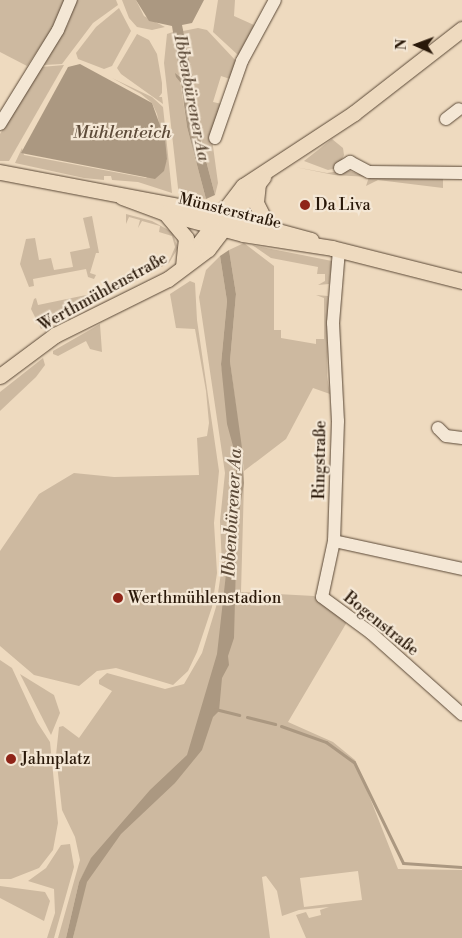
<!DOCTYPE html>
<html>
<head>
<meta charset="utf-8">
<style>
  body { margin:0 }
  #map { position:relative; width:462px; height:938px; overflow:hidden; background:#eedabf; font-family:"Libre Bodoni",serif }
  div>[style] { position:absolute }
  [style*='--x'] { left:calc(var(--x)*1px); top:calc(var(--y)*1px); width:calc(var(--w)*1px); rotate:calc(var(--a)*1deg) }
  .green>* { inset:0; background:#cdb9a0 }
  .water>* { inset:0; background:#ab9881 }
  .stream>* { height:3px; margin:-1.5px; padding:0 1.5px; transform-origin:1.5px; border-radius:1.5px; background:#ab9881 }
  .roads { filter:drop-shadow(0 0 1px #5a4836) drop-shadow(0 0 1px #5a4836) }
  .minor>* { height:12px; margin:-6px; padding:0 6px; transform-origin:6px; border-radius:6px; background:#f4e7d5 }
  .major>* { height:15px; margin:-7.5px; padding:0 7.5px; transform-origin:7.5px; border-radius:7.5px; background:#eedabf }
  .dots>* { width:14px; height:14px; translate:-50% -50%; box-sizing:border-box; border:2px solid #f4e7d5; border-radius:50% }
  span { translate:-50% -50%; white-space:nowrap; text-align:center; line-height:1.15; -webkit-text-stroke:4.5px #f4e7d5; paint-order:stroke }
  .poi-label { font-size:16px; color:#291809 }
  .left { translate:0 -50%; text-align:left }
  .street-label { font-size:16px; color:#291809 }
  .water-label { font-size:18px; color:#5d4b39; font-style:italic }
  .north { position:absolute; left:392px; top:20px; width:50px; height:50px; -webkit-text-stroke:4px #f4e7d5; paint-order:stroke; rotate:272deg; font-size:14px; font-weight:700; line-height:20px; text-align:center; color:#291809 }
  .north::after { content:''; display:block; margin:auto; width:18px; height:22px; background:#291809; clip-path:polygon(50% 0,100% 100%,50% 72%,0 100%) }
</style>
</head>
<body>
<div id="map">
  <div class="green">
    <div style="clip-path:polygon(0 0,65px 0,57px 22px,27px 66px,0 52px)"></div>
    <div style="clip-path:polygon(76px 0,116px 0,118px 5px,93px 23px,62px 64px,44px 65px,68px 24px)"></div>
    <div style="clip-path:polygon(122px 0,136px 0,144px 16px,165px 27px,152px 30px,137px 27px,129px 18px)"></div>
    <div style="clip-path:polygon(218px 0,235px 0,234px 16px,254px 25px,268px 0,238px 55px,213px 32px)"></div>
    <div style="clip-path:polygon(119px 8px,131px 31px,112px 66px,104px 69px,78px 59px,76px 53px,96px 27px)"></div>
    <div style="clip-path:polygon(198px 28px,207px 30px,237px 62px,230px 79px,221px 76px,213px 102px,222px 104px,212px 139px,218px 183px,215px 195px,198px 130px,183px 31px)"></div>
    <div style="clip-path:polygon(173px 32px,187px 127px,206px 199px,182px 195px,178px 188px,164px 63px,167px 34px)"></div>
    <div style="clip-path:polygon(137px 34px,149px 40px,157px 54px,162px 83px,162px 93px,159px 97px,162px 97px,163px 104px,121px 74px,117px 68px)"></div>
    <div style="clip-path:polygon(64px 65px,9px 161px,0 161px,0 134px,41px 67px)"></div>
    <div style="clip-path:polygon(112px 78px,152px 97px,163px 107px,172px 193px,138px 182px,112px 180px,111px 176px,104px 176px,104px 180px,84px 178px,15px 163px,22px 148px,24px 155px,146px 178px,167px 160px,157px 114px,152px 103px,141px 94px)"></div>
    <div style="clip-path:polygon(332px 139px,343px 148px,344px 155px,338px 168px,328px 170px,304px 161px)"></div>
    <div style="clip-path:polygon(295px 167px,327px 173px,347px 170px,358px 174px,443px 177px,443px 188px,378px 180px,366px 186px,369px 177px,334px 175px)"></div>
    <div style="clip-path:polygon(126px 214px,152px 221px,172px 232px,178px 248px,169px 263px,111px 293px,110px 286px,117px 288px,170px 259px,175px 247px,172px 236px,159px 232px,160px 226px,142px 221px,138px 228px,140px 220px,129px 217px,126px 224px)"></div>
    <div style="clip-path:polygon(92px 216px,99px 253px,96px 253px,90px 273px,96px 275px,94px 279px,88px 277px,86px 269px,33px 279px,34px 286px,29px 287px,20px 264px,26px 239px,35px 238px,39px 260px,51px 258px,54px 270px,73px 267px,70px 252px,90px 248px,83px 218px)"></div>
    <div style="clip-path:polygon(244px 243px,274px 266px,274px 330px,281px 330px,281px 338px,316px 344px,316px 339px,324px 339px,324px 298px,316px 295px,328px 296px,327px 376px,330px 394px,313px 388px,286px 439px,244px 471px,230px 361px,236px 294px,229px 250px)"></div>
    <div style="clip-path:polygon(252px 245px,332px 261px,329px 284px,318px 285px,325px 281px,325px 274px,317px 274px,318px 267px,271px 258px)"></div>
    <div style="clip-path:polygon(evenodd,220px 256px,227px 301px,221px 364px,236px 457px,236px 484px,244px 483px,241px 592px,314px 596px,347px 622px,288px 722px,333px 742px,355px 760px,398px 869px,462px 870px,462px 938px,306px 938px,296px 915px,306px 912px,309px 918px,321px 915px,320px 910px,329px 907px,299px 910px,282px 916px,277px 891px,266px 876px,262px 877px,270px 938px,73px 938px,91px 860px,79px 882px,66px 938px,58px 938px,80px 860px,75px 837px,62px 810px,56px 755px,59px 727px,63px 726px,79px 738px,112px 691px,99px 684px,99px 680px,107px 673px,165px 689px,184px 684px,202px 653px,216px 607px,222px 566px,220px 521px,225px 473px,199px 297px,206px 270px,220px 256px,358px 871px,362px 900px,304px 907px,300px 878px,358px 871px)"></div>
    <div style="clip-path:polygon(190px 281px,195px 283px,197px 320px,219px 471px,214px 523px,217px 573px,212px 607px,197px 652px,188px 671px,173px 685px,116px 668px,97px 671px,79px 686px,34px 675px,0 646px,0 551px,39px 494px,74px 473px,114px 477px,199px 475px,197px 438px,207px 436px,209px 423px,206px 391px,195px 329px,176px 328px,170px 294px)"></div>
    <div style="clip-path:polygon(91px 290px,98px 297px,41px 329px,31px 309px,34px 299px,36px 298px,38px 305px,91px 294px)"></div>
    <div style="clip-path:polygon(100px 324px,102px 352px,90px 349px,86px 341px,58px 356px,53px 354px,53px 351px)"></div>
    <div style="clip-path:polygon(43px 358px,45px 365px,36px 377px,0 411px,0 392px)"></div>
    <div style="clip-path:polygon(0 660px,12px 668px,37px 722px,50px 742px,58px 823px,53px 850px,39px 868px,11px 879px,0 879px)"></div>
    <div style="clip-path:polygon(20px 674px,54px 695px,60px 713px,51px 735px)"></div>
    <div style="clip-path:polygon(70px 844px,74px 867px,54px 938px,47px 938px,55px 913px,54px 889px,28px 881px,46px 868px,61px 845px)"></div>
    <div style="clip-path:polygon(0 886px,45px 892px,50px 901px,44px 921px,0 898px)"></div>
  </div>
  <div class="water">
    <div style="clip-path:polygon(136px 0,204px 0,192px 23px,182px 25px,192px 74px,198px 130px,215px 195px,206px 199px,187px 127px,181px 83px,176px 77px,175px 73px,180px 77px,172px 26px,149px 21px)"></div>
    <div style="clip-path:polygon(80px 64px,152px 103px,165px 139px,167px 159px,164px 171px,155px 179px,21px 153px,68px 67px)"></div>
    <div style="clip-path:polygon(229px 250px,236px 294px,230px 361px,242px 448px,244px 483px,237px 525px,234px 638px,228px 656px,229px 665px,222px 678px,219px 711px,213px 717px,202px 750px,175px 783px,121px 834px,87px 882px,73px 938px,66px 938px,79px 882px,91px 858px,150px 790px,187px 755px,217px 654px,236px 485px,236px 457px,227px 424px,221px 364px,227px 301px,220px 256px)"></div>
  </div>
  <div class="stream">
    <div style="--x:215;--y:709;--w:25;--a:14"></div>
    <div style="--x:247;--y:717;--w:29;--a:14"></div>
    <div style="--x:281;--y:726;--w:48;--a:19.6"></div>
    <div style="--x:326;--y:742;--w:34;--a:36"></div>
    <div style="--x:354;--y:762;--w:112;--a:64.1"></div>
    <div style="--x:403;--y:863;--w:59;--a:3.9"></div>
  </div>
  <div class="roads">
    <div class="minor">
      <div style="--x:446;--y:119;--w:16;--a:-38"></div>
      <div style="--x:0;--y:124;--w:110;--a:-58.3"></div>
      <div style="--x:58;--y:30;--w:33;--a:-67"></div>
      <div style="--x:215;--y:138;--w:82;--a:-70.7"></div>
      <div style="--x:242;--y:61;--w:69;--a:-61.6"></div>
      <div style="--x:340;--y:168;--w:12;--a:-31"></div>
      <div style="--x:350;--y:162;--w:21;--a:28"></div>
      <div style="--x:369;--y:172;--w:93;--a:0.6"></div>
      <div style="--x:339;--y:250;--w:73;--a:94.7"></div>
      <div style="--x:333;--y:323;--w:98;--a:87.1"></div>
      <div style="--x:338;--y:421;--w:120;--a:91.9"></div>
      <div style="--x:334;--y:541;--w:57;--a:102.1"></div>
      <div style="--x:322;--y:597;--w:61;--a:36.3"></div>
      <div style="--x:371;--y:633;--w:122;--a:41.7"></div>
      <div style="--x:438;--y:428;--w:11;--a:45"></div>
      <div style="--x:446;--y:436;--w:16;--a:7"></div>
      <div style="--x:334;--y:541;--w:131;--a:12.3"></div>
    </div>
    <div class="major">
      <div style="--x:0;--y:172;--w:204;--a:10.8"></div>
      <div style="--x:200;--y:210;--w:115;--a:15.1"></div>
      <div style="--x:258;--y:183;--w:20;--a:96"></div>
      <div style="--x:256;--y:203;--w:27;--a:63"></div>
      <div style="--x:122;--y:197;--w:46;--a:20.4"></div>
      <div style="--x:165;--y:213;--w:81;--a:15.1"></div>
      <div style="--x:243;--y:234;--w:90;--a:8.9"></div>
      <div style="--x:332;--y:248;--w:134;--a:14.2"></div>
      <div style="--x:166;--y:214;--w:31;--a:50"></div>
      <div style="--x:186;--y:238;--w:29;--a:96"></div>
      <div style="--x:197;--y:254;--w:12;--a:-76"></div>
      <div style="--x:200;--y:242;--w:71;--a:-52.5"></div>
      <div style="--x:243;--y:186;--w:133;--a:-33.3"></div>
      <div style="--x:354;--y:113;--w:137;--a:-37.9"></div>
      <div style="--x:0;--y:376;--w:69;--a:-36.7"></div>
      <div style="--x:55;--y:335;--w:126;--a:-26.4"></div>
      <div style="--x:168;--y:279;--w:50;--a:-36.9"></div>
      <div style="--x:208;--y:249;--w:91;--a:-52.6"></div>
    </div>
  </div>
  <div class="dots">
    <div style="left:305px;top:205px;background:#8f2418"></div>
    <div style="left:118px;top:598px;background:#8f2418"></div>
    <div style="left:11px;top:759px;background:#8f2418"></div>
  </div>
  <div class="poi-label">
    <span class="left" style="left:315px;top:205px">Da Liva</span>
    <span class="left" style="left:128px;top:598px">Werthmühlenstadion</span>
    <span class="left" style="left:21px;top:759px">Jahnplatz</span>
  </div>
  <div class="street-label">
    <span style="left:230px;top:211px;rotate:14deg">Münsterstraße</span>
    <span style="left:103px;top:292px;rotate:-29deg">Werthmühlenstraße</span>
    <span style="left:320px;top:460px;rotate:-89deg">Ringstraße</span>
    <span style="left:381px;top:624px;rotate:39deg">Bogenstraße</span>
  </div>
  <div class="water-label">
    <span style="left:191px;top:98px;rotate:79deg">Ibbenbürener Aa</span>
    <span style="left:122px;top:133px">Mühlenteich</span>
    <span style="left:233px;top:513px;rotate:-87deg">Ibbenbürener Aa</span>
  </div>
  <div class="north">N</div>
</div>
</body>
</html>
